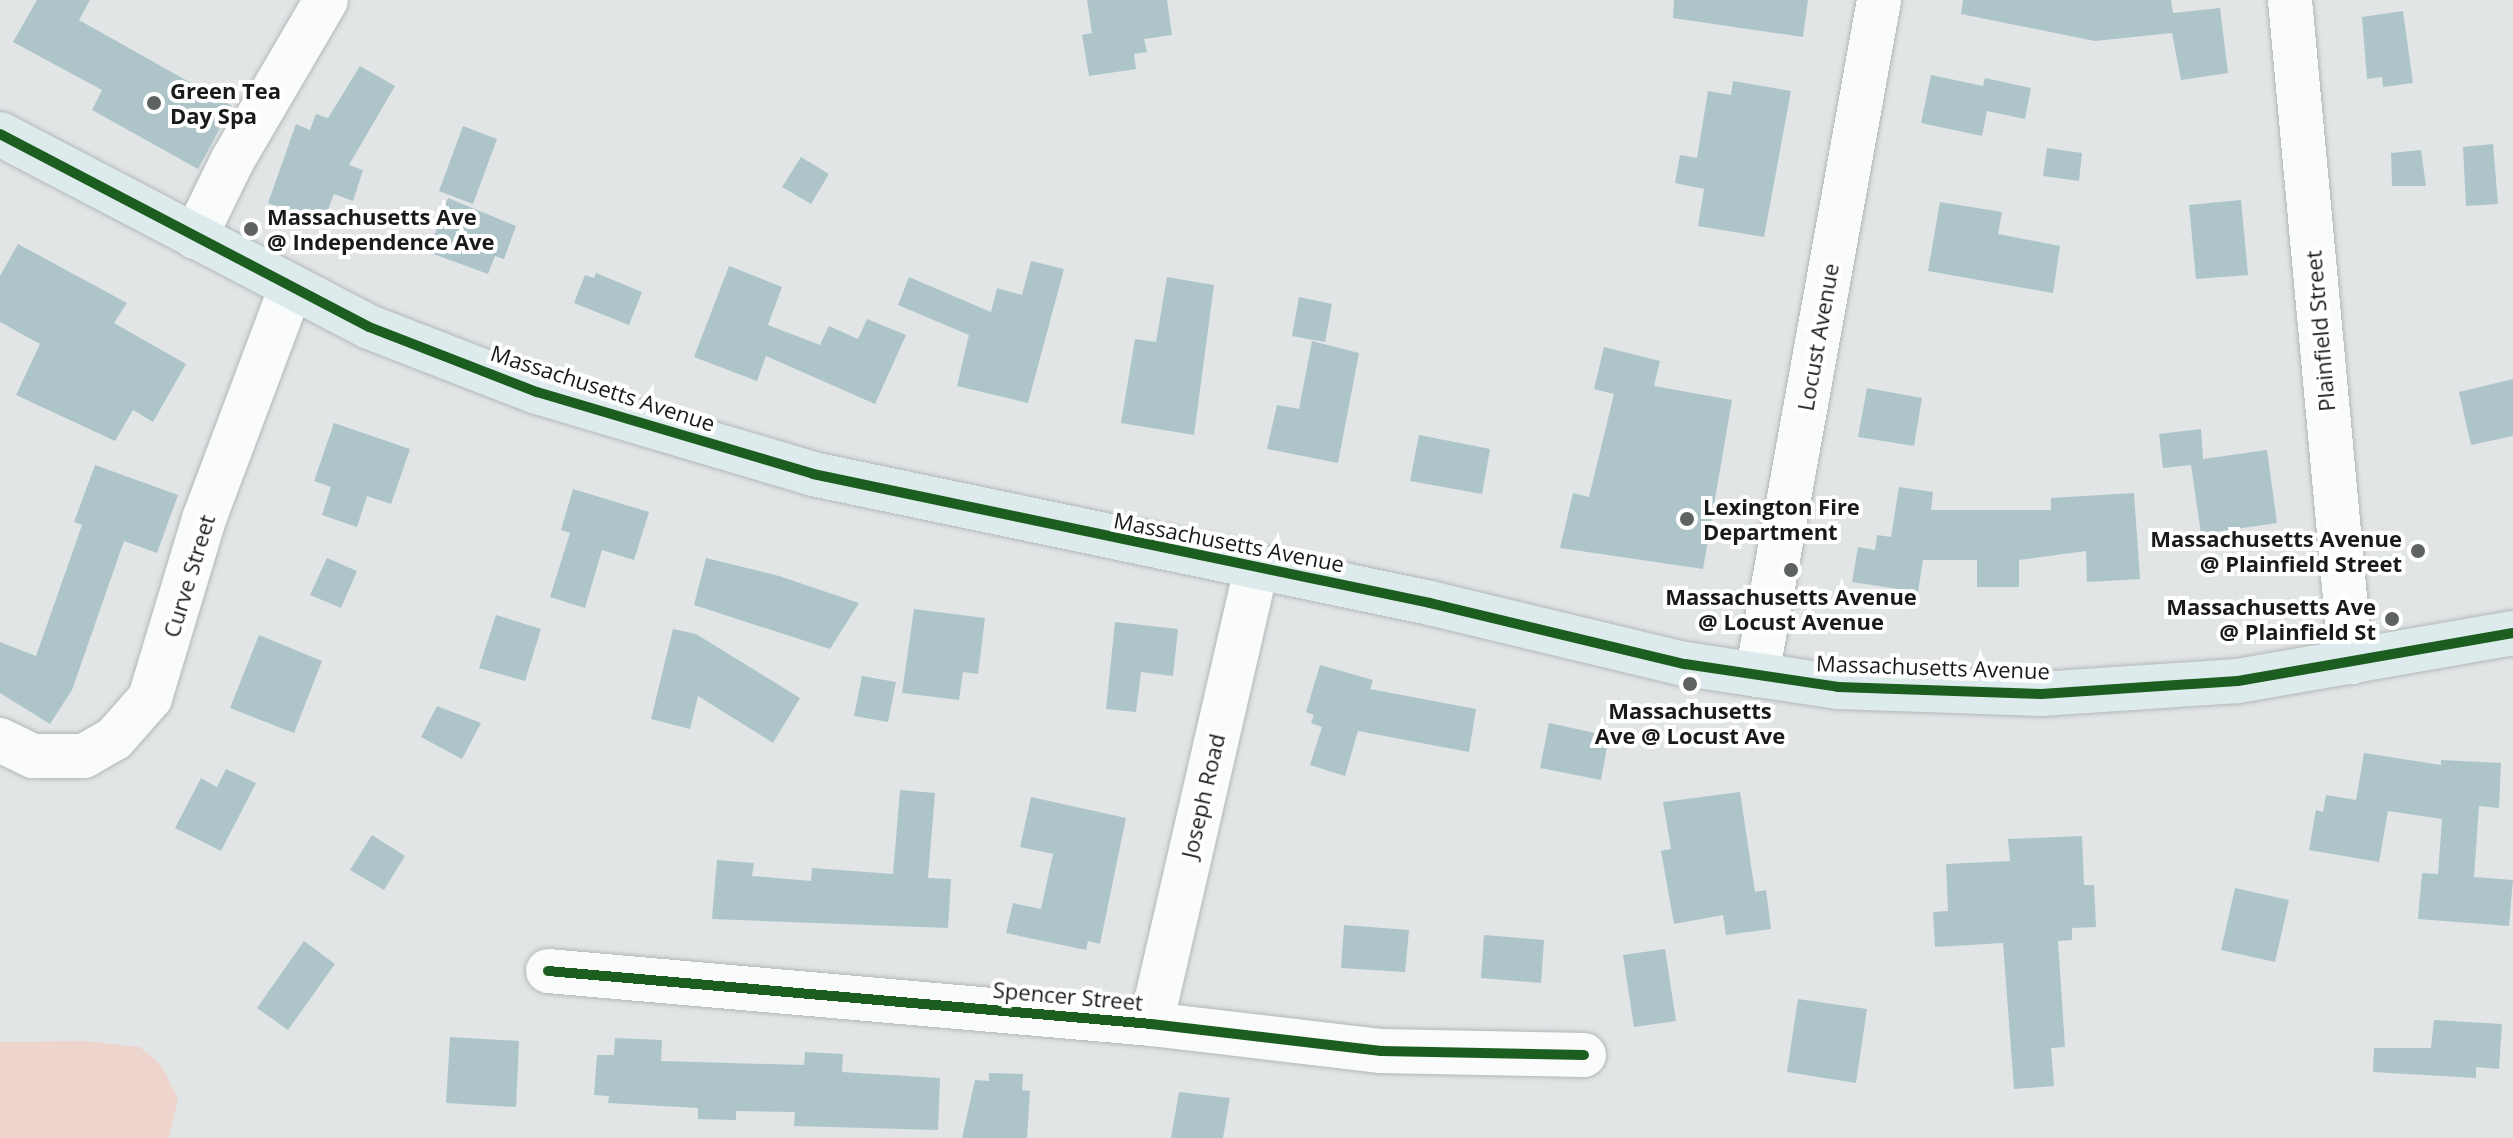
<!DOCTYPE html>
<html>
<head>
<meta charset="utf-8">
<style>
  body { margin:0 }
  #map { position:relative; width:2513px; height:1138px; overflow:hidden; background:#e1e5e6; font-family:"Open Sans",sans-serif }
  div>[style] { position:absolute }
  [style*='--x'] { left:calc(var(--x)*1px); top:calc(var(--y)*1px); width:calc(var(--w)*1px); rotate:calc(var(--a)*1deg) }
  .green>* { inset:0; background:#edd4cc }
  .building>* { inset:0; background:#adc5c9 }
  .roads { filter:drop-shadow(0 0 2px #b4b7b8) drop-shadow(0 0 2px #b4b7b8) }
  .minor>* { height:44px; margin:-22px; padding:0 22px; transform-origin:22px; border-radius:22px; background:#fafbfb }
  .major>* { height:44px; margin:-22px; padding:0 22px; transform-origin:22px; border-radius:22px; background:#deebed }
  .cycleway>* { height:10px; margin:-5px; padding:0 5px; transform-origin:5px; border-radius:5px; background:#1b5e20 }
  .dots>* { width:22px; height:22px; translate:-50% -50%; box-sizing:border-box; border:4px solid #fff; border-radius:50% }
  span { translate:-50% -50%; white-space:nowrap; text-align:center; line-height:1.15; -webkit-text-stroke:8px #fff; paint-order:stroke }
  .poi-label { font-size:22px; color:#191b1b; font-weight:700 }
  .left { translate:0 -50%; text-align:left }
  .right { translate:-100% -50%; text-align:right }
  .street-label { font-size:22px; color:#191b1b }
</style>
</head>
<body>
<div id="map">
  <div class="green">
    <div style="clip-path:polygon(85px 1041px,140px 1047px,162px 1066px,178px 1099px,169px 1138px,0 1138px,0 1042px)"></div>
  </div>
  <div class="building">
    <div style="clip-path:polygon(37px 0,90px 0,79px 20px,232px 106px,198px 169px,92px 110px,102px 90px,13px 42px)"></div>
    <div style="clip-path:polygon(1087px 0,1167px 0,1172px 35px,1144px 39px,1147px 52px,1134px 54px,1136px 69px,1089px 76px,1082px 35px,1092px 33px)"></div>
    <div style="clip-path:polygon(1674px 0,1808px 0,1803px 37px,1673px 18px)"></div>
    <div style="clip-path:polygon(1963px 0,2171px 0,2173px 13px,2220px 8px,2228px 73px,2181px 80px,2172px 33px,2095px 41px,1961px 14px)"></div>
    <div style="clip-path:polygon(2403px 11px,2413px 83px,2383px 87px,2382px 77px,2367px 79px,2362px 17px)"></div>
    <div style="clip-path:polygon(360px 66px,395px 86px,349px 165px,363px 170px,353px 201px,334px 194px,323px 223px,268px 203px,296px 124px,310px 130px,316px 114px,328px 118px)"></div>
    <div style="clip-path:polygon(1931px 75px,1983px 86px,1985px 78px,2031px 88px,2025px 119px,1987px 111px,1982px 136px,1921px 123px)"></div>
    <div style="clip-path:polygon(1733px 81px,1791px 91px,1764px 237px,1698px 226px,1704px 189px,1675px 183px,1680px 155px,1697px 158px,1708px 91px,1731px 95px)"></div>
    <div style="clip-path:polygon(463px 126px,497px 139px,473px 204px,439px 191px)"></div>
    <div style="clip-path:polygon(2493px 144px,2498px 204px,2466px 206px,2463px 147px)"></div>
    <div style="clip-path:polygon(2047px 148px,2082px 153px,2079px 181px,2043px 176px)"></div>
    <div style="clip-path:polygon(2421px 150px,2426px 186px,2392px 186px,2391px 153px)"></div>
    <div style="clip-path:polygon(801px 157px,829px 174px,811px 204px,782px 187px)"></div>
    <div style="clip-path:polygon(448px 198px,516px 226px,504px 259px,495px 256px,488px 274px,428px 252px)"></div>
    <div style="clip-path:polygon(2241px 200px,2248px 275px,2196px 279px,2189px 205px)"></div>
    <div style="clip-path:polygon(1940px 202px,2002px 212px,1998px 234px,2060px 246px,2053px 293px,1928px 271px)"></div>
    <div style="clip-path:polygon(18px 244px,127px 303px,114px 323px,186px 364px,153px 422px,133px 410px,115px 441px,16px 395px,40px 344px,0 322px,0 276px)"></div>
    <div style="clip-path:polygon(1031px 261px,1064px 269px,1028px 403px,957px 386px,969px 335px,898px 305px,909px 277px,991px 312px,997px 288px,1022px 295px)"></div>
    <div style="clip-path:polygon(729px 266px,782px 287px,768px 325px,820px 345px,829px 326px,858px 339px,867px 319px,906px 335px,875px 404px,766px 356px,757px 381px,694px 357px)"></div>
    <div style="clip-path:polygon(596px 273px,642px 292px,629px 325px,574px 303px,585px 275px,594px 278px)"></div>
    <div style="clip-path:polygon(1167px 277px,1214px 285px,1194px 435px,1121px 423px,1135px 339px,1156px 342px)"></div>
    <div style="clip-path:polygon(1299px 297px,1332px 304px,1325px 342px,1292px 336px)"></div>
    <div style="clip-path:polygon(1312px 341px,1359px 353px,1338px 463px,1267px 449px,1277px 405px,1299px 409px)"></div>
    <div style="clip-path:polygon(1604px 347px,1660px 361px,1654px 386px,1732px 400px,1703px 569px,1560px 548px,1573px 493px,1589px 497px,1614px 394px,1594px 389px)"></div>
    <div style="clip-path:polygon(2513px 379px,2513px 436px,2471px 445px,2459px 392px)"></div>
    <div style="clip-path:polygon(1867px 388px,1922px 398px,1914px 446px,1858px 437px)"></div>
    <div style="clip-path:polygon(334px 423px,410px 449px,391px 504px,367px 496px,357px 527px,322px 515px,331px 487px,314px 481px)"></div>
    <div style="clip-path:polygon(2201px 429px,2203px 459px,2267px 450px,2277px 523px,2201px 534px,2191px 465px,2163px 468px,2159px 434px)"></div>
    <div style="clip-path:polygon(1419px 435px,1490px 449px,1482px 494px,1410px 481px)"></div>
    <div style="clip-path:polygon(95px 465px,178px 495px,157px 553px,124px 541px,72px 690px,50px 724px,0 693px,0 642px,36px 656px,82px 525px,74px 522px)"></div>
    <div style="clip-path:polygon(1899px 487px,1933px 492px,1931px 510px,2051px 510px,2051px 498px,2134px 493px,2140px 579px,2087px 582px,2086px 551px,2019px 560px,2019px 587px,1977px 587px,1977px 560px,1923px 560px,1918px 592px,1852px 582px,1858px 547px,1875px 550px,1877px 535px,1891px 537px)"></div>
    <div style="clip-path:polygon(573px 489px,649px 512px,634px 560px,602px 550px,585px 608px,550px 597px,570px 533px,561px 530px)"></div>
    <div style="clip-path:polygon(327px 558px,357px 571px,341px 608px,310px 595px)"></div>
    <div style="clip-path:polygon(706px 558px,779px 576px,859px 603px,830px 649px,694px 605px)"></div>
    <div style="clip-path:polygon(914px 609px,985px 618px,978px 674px,963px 672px,959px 700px,902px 693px)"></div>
    <div style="clip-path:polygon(496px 615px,541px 629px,525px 681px,479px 668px)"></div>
    <div style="clip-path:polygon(1115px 622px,1178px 629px,1173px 676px,1141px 672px,1136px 712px,1106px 709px)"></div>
    <div style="clip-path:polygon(673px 629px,696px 634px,800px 698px,773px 743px,698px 696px,690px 729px,651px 719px)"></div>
    <div style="clip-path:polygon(259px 635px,322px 661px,294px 733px,230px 708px)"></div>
    <div style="clip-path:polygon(1320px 665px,1373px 680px,1370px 689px,1476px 709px,1469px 752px,1358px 731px,1345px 776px,1310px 765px,1322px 727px,1311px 723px,1314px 715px,1306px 712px)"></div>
    <div style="clip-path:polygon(862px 676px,896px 682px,888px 722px,854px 716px)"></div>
    <div style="clip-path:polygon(437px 706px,481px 723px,462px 759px,421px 737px)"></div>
    <div style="clip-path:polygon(1549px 723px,1609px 736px,1601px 780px,1540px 768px)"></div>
    <div style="clip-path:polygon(2364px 753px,2441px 765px,2441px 760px,2501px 763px,2499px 808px,2479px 806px,2474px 877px,2513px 880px,2509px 926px,2418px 919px,2422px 873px,2438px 874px,2442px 819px,2388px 811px,2379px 862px,2309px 850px,2316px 810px,2323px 812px,2326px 795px,2356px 800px)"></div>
    <div style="clip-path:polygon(226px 769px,256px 783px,221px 851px,175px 828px,201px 778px,217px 787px)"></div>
    <div style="clip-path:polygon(900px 790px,935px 793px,928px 878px,951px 879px,948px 928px,712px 919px,717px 860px,754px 863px,752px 876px,811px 881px,812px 868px,893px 874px)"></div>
    <div style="clip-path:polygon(1740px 792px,1755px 892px,1766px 890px,1771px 929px,1726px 935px,1723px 915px,1674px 924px,1661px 851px,1671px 849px,1663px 802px)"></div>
    <div style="clip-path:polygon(1031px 797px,1126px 818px,1100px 944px,1088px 941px,1086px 950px,1006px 933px,1013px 903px,1041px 909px,1053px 854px,1020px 847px)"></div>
    <div style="clip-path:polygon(372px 835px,405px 856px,384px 890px,350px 870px)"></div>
    <div style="clip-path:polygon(2082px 836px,2084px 885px,2094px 885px,2096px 927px,2072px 928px,2072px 940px,2058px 941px,2065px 1047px,2051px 1048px,2054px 1086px,2014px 1089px,2003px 943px,1935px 947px,1933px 912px,1948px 911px,1946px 864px,2010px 861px,2008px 839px)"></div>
    <div style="clip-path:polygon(2235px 888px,2289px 900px,2275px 962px,2221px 950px)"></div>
    <div style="clip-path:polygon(1344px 925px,1409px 930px,1405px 972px,1341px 968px)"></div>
    <div style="clip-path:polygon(1484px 935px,1544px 940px,1541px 983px,1481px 978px)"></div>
    <div style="clip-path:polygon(304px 941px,335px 964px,288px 1030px,257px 1008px)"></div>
    <div style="clip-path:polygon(1665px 949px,1676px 1021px,1634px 1027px,1623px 955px)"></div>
    <div style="clip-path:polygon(1798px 999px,1867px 1009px,1856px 1083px,1787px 1072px)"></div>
    <div style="clip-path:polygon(2434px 1020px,2502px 1024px,2499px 1069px,2476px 1067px,2476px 1078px,2373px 1072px,2374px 1048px,2431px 1048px)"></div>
    <div style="clip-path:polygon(450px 1037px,519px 1041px,516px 1107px,446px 1103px)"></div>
    <div style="clip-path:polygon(615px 1038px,662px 1040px,661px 1061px,804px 1065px,805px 1052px,843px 1054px,842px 1072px,940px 1078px,938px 1130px,794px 1126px,795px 1112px,736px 1111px,736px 1120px,698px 1119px,698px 1108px,608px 1103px,609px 1096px,594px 1095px,597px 1055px,614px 1055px)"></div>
    <div style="clip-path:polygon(989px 1073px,1023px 1074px,1022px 1090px,1030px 1091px,1027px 1138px,962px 1138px,975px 1080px,989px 1081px)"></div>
    <div style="clip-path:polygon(1179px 1092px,1230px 1098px,1223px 1138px,1171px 1138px)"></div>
  </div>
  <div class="roads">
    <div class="minor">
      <div style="--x:2290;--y:0;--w:665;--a:84.74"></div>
      <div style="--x:195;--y:237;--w:85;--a:-64"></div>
      <div style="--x:232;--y:161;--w:186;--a:-59.7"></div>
      <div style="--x:1757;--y:675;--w:686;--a:-79.75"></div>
      <div style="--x:0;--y:740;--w:37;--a:26"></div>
      <div style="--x:33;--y:756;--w:51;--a:0"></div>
      <div style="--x:84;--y:756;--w:34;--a:-30"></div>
      <div style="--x:114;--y:739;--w:55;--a:-48.7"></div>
      <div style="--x:150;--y:698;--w:187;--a:-73.2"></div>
      <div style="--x:204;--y:519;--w:247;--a:-69.4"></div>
      <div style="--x:548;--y:971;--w:605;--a:5.02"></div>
      <div style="--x:1151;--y:1024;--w:232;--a:6.7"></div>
      <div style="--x:1381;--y:1051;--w:203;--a:1.1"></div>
      <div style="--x:1151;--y:1024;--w:468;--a:-77"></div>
    </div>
    <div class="major">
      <div style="--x:0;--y:134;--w:416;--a:27.6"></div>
      <div style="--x:369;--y:327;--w:180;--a:21.2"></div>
      <div style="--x:537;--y:392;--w:288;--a:16.5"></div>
      <div style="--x:813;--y:474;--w:630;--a:11.81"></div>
      <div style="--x:1430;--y:603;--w:262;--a:13.5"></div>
      <div style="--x:1685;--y:664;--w:155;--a:8.5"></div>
      <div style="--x:1838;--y:687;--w:203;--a:2"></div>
      <div style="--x:2041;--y:694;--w:197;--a:-3.8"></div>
      <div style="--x:2238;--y:681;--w:279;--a:-9.9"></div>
    </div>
  </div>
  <div class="cycleway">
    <div style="--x:0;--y:134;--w:416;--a:27.6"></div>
    <div style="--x:369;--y:327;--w:180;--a:21.2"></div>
    <div style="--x:537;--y:392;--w:288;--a:16.5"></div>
    <div style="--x:813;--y:474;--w:630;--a:11.81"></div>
    <div style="--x:1430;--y:603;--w:262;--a:13.5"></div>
    <div style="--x:1685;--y:664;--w:155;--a:8.5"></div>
    <div style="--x:1838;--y:687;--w:203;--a:2"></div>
    <div style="--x:2041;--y:694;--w:197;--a:-3.8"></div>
    <div style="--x:2238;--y:681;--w:279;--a:-9.9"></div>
    <div style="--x:548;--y:971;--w:605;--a:5.02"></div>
    <div style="--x:1151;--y:1024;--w:232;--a:6.7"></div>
    <div style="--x:1381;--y:1051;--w:203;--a:1.1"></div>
  </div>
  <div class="dots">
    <div style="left:154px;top:103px;background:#5f6262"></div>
    <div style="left:251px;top:229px;background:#5f6262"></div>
    <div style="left:1687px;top:519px;background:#5f6262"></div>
    <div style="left:2418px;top:551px;background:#5f6262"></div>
    <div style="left:1791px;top:570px;background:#5f6262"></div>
    <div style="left:2392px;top:619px;background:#5f6262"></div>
    <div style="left:1690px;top:684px;background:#5f6262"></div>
  </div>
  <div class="poi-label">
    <span class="left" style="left:170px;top:103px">Green Tea<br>Day Spa</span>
    <span class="left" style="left:267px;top:229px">Massachusetts Ave<br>@ Independence Ave</span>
    <span class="left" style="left:1703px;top:519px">Lexington Fire<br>Department</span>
    <span class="right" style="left:2402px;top:551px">Massachusetts Avenue<br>@ Plainfield Street</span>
    <span style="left:1791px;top:609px">Massachusetts Avenue<br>@ Locust Avenue</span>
    <span class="right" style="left:2376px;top:619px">Massachusetts Ave<br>@ Plainfield St</span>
    <span style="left:1690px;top:723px">Massachusetts<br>Ave @ Locust Ave</span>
  </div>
  <div class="street-label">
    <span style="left:2320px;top:331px;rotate:-95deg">Plainfield Street</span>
    <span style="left:1818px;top:337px;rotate:-80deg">Locust Avenue</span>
    <span style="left:603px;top:388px;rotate:18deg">Massachusetts Avenue</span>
    <span style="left:1229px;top:542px;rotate:11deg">Massachusetts Avenue</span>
    <span style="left:189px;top:576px;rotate:-73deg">Curve Street</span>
    <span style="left:1933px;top:667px;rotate:2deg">Massachusetts Avenue</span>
    <span style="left:1203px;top:796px;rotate:-77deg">Joseph Road</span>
    <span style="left:1068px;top:996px;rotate:5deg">Spencer Street</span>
  </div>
</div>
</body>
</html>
